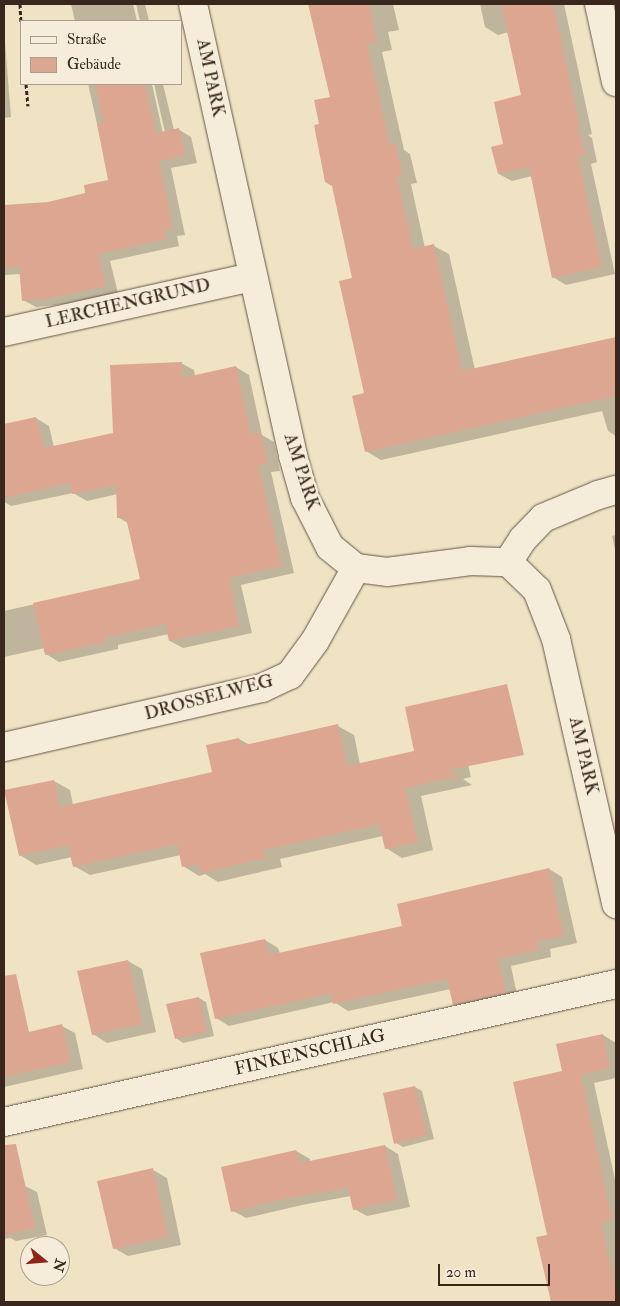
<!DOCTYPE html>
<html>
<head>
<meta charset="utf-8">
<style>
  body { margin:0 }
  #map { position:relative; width:620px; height:1306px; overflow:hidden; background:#efe3c4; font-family:"IM FELL Double Pica",serif }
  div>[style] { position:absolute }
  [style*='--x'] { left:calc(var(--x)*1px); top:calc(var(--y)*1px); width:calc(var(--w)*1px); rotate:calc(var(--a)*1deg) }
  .shadow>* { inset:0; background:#0003 }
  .building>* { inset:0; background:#dda690 }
  .path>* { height:3px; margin-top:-1.5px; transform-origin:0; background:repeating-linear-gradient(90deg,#39271e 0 4px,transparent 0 6.5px) }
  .roads { filter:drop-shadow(0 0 1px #665648) drop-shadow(0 0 1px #665648) }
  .minor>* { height:28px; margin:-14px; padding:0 14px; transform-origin:14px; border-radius:14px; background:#f5edd9 }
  span { translate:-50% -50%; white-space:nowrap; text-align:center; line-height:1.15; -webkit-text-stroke:5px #f5edd9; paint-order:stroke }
  .street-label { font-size:18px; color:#39271e }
  .frame { position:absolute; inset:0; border:5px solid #39271e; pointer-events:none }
  .legend { position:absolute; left:20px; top:20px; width:162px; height:65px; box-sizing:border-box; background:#f5edd9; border:1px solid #aa9e8e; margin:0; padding:6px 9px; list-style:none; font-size:15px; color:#39271e }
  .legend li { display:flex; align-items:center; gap:10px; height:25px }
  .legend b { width:25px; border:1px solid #aa9e8e }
  .north { position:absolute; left:20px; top:1236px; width:50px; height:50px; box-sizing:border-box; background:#f5edd9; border:1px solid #aa9e8e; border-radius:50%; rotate:107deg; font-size:14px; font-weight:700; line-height:20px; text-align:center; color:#39271e }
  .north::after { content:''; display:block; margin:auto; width:18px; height:22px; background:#8f2418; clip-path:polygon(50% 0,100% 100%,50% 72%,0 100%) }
  .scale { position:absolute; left:438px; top:1264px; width:112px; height:22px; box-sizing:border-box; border:2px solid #39271e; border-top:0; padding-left:6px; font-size:15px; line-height:18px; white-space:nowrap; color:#39271e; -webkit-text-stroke:4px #f5edd9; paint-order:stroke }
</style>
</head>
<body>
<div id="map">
  <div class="shadow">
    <div style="clip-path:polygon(71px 4px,133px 4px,137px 21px,75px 21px)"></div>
    <div style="clip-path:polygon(136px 4px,145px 4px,149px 21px,140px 21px)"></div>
    <div style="clip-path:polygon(310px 4px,393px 4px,399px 30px,388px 32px,392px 50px,382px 52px,404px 150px,410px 154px,417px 183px,411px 184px,425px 248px,434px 246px,449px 254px,475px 370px,616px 338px,616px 436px,608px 431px,602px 411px,381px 460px,366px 451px,365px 394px,354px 279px,320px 125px,331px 97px)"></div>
    <div style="clip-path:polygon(480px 4px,564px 4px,592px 134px,588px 135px,592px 138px,597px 162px,591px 164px,615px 274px,566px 285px,553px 277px,532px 176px,512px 181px,499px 174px,505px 145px,523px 96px,509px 32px,498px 35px,485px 27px)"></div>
    <div style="clip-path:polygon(4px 30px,11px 117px,4px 118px)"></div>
    <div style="clip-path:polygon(88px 84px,152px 84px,164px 138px,166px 137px,154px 84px,163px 84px,174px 130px,178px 129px,191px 137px,197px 163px,171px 168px,185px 235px,177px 236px,179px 246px,110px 261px,118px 293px,65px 304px,36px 307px,23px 300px,21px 274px,4px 275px,4px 207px,48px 204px,87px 194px,110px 181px)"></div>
    <div style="clip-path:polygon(181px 363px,194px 370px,195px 376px,236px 367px,249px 375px,262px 435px,274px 442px,280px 471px,271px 472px,294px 573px,241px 585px,252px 633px,183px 648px,170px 641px,169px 634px,118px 645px,118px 649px,59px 662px,46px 654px,45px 648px,4px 657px,4px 611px,142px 580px,128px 523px,119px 518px,118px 494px,87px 501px,73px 493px,11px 506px,4px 502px,4px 425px,36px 418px,49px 426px,54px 447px,115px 434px)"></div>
    <div style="clip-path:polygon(616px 535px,616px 553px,612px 536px)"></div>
    <div style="clip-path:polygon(455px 710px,471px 777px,463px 779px,472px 785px,421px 796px,433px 850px,402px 858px,386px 848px,383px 836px,280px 859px,282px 867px,218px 882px,205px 874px,199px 876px,183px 866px,181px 855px,90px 875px,74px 866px,72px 857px,36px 865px,20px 855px,54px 781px,70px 790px,73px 805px,214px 773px,239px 739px,250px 745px,338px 726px,354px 735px,360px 764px,416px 752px)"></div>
    <div style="clip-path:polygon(549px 869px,562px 877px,577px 943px,550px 949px,551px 957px,511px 966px,518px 1000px,467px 1012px,454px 1004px,451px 989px,348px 1011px,334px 1002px,229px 1026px,216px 1018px,265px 940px,278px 948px,280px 954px,404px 927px)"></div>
    <div style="clip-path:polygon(128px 961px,142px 969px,156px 1032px,107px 1043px,93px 1034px)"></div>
    <div style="clip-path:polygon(199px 998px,206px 1002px,214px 1036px,183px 1043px,176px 1038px)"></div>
    <div style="clip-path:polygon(62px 1026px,75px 1033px,83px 1069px,4px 1087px,4px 1044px,9px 1048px)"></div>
    <div style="clip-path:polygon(603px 1035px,616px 1043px,616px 1078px,594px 1083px,616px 1184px,616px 1302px,552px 1302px,537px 1238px,548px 1235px,563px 1072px)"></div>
    <div style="clip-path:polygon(415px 1087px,422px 1091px,434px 1139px,403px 1147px,396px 1143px)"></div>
    <div style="clip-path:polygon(385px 1146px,398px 1154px,410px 1207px,367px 1216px,354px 1209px,351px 1196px,302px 1205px,246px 1218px,233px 1211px,222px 1168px,296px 1151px,310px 1159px,310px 1162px)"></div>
    <div style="clip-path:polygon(153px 1170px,167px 1178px,181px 1245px,128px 1256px,114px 1248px)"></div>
    <div style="clip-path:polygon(25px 1186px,37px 1192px,47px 1235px,16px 1241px,10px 1238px,4px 1239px,4px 1190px)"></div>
  </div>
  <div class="building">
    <div style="clip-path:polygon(308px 4px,369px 4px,377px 42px,367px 44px,390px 145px,396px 144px,402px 175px,397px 176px,413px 249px,434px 244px,462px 371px,616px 337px,616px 396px,365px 452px,352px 396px,364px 393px,339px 281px,352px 278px,332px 186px,325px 182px,314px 125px,319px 124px,314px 100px,330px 97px)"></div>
    <div style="clip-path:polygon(501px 4px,553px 4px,580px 127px,572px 129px,579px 129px,585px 155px,578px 157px,602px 267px,552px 278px,529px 167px,498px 174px,491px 147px,503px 144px,494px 102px,521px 95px)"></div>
    <div style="clip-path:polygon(95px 84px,145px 84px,156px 133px,179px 128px,185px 156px,159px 161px,173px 228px,165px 230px,167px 239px,98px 254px,106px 286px,51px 298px,22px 301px,19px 266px,4px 268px,4px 205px,48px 202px,85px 193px,84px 185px,108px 180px,97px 124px,104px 123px)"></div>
    <div style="clip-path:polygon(182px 362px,182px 378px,236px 366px,251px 434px,261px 433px,268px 464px,258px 465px,282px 566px,229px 578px,239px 626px,169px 641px,165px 624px,105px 638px,106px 642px,45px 655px,33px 603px,140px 579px,126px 518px,117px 518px,116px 485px,72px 494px,70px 483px,4px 498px,4px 424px,36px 417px,44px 448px,113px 433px,110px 365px)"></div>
    <div style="clip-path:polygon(507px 684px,524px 755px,449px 770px,459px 776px,405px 788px,418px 842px,385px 849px,379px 824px,264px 850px,266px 858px,201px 873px,198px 864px,182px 867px,177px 844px,73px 867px,68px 845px,19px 856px,4px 790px,54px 780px,60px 807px,212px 772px,206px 745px,239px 738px,241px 746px,338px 724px,347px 766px,414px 751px,405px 707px)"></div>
    <div style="clip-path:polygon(549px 868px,564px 936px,537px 942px,538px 950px,498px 959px,506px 993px,453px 1005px,447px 979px,333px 1004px,331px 993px,215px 1019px,200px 953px,265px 939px,269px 955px,402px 926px,397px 904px)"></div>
    <div style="clip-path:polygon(128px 960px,142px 1024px,92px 1035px,77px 971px)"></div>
    <div style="clip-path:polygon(16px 974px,29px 1032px,62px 1024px,71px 1062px,4px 1077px,4px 976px)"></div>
    <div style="clip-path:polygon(199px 997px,207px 1032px,175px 1039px,166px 1004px)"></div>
    <div style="clip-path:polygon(603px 1034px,610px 1068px,581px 1075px,612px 1220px,601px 1223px,616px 1290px,616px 1302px,551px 1302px,536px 1237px,547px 1235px,513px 1082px,562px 1071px,556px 1044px)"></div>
    <div style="clip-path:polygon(415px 1086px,427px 1135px,394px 1144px,383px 1093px)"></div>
    <div style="clip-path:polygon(16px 1144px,35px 1228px,4px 1235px,4px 1145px)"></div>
    <div style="clip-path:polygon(385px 1145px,397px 1200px,353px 1210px,348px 1188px,288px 1198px,231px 1212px,221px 1167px,296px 1150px,300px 1163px)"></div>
    <div style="clip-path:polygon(153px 1168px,168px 1237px,113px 1249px,97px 1181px)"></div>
  </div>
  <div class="path">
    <div style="--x:20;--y:4;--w:18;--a:87"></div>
    <div style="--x:26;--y:84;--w:22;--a:85"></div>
  </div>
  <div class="roads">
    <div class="minor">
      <div style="--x:193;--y:4;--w:463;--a:77.5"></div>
      <div style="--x:293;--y:456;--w:44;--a:74.1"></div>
      <div style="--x:305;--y:498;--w:55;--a:63"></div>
      <div style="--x:330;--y:547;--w:33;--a:39"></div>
      <div style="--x:356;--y:568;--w:31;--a:7"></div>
      <div style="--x:387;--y:572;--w:84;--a:-7.5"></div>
      <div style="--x:470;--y:561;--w:38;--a:2"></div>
      <div style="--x:508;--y:562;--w:40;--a:44"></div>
      <div style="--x:537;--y:590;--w:53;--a:68.8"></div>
      <div style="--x:556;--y:639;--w:272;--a:77.2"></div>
      <div style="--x:599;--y:4;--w:80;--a:77.7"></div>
      <div style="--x:4;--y:332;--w:255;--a:-12.5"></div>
      <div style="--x:508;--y:562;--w:27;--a:-57"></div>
      <div style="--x:523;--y:539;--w:29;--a:-46"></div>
      <div style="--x:543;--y:518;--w:60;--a:-22.7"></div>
      <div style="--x:598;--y:495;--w:19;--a:-16"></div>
      <div style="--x:4;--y:747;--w:265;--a:-12.9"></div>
      <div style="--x:262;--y:688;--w:31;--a:-25"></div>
      <div style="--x:290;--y:675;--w:42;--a:-53.7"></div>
      <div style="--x:315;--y:641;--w:84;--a:-60.7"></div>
      <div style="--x:4;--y:1122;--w:627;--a:-12.71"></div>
    </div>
  </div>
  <div class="street-label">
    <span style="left:210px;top:78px;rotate:78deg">AM PARK</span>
    <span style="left:128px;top:304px;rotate:-13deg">LERCHENGRUND</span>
    <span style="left:301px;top:472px;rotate:72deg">AM PARK</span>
    <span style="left:209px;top:698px;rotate:-15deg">DROSSELWEG</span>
    <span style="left:583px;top:756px;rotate:77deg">AM PARK</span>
    <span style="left:310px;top:1053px;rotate:-13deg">FINKENSCHLAG</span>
  </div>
  <div class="frame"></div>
  <ul class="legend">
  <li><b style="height:6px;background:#f5edd9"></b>Straße</li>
  <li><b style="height:14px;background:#dda690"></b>Gebäude</li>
  </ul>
  <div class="north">N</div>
  <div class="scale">20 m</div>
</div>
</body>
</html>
